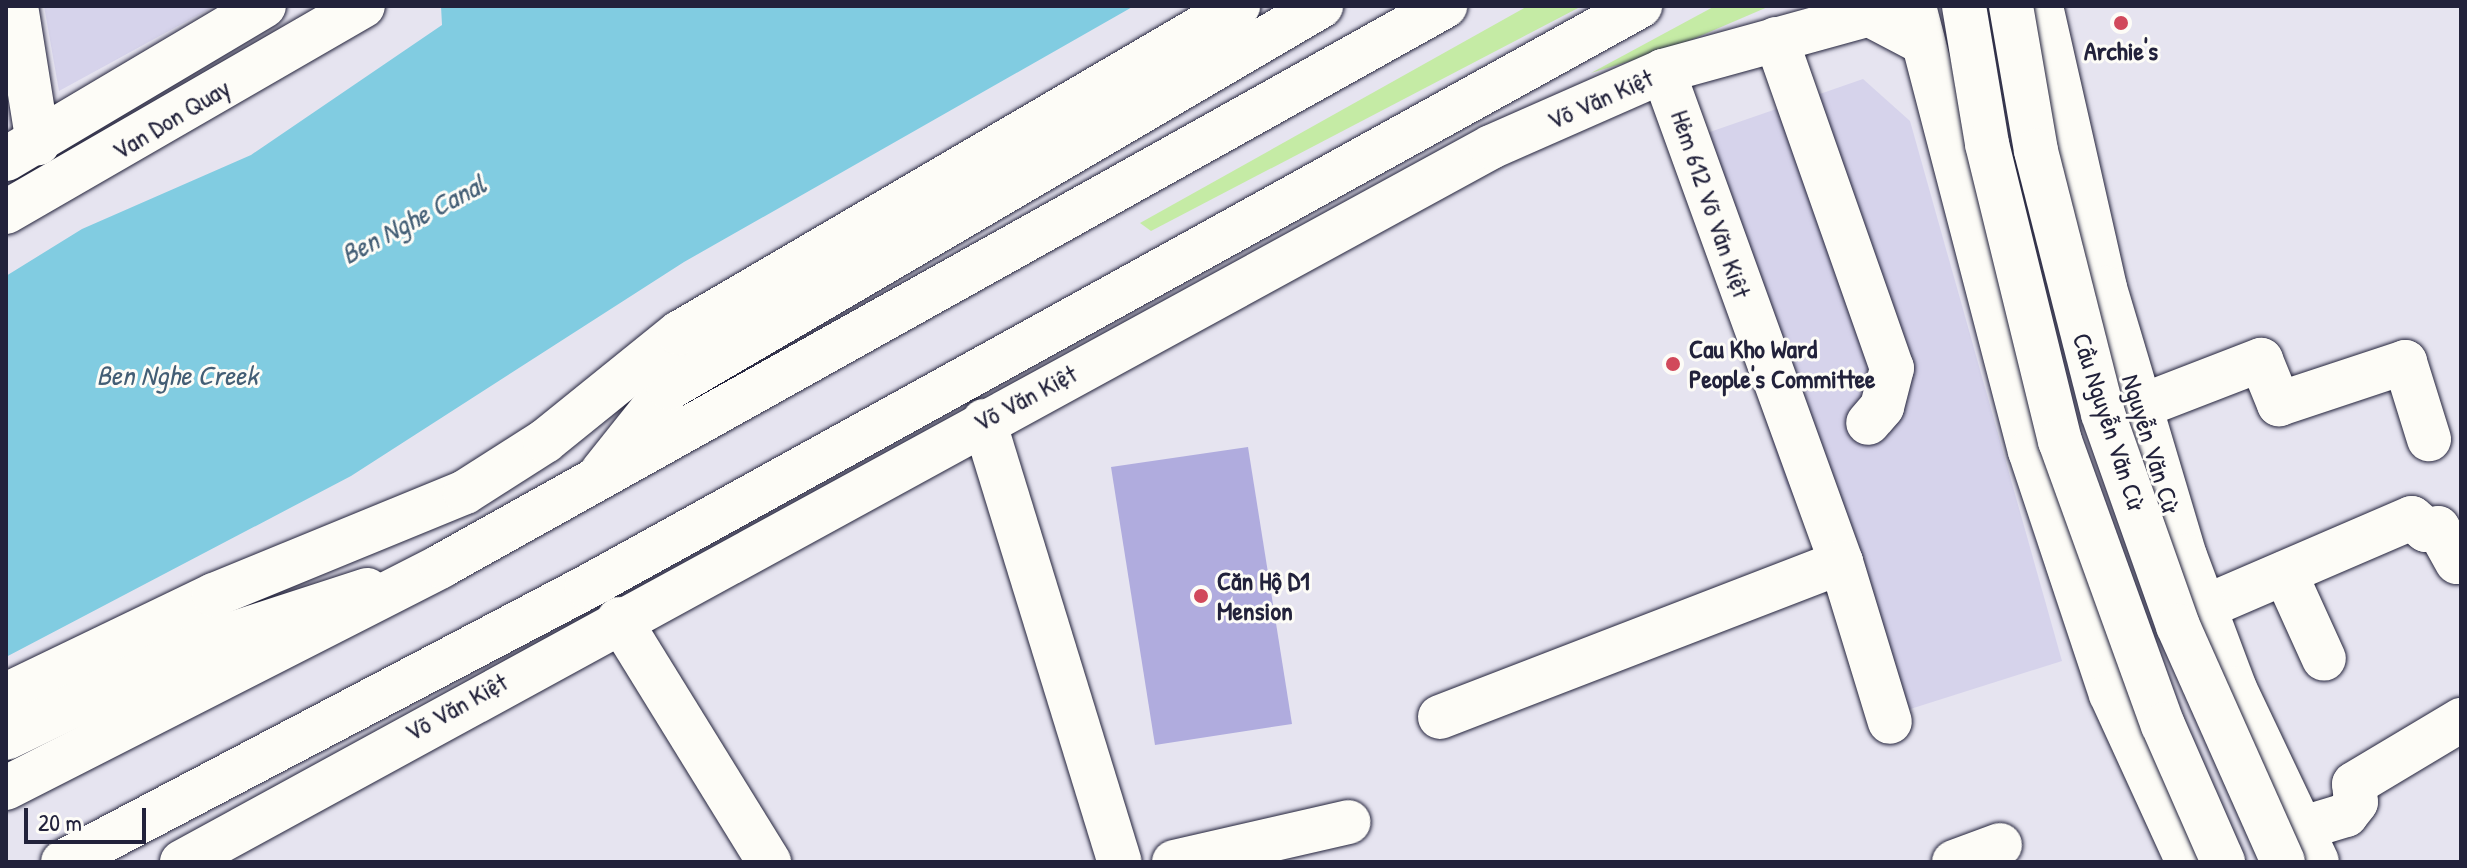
<!DOCTYPE html>
<html>
<head>
<meta charset="utf-8">
<style>
  body { margin:0 }
  #map { position:relative; width:2467px; height:868px; overflow:hidden; background:#e6e4f0; font-family:"Patrick Hand",sans-serif }
  div>[style] { position:absolute }
  [style*='--x'] { left:calc(var(--x)*1px); top:calc(var(--y)*1px); width:calc(var(--w)*1px); rotate:calc(var(--a)*1deg) }
  .built>* { inset:0; background:#d6d3eb }
  .green>* { inset:0; background:#c5eba5 }
  .water>* { inset:0; background:#81cce1 }
  .building>* { inset:0; background:#b0acde }
  .roads { filter:drop-shadow(0 0 2px #22223b) drop-shadow(0 0 2px #22223b) }
  .minor>* { height:44px; margin:-22px; padding:0 22px; transform-origin:22px; border-radius:22px; background:#fdfcf7 }
  .major>* { height:44px; margin:-22px; padding:0 22px; transform-origin:22px; border-radius:22px; background:#fdfcf7 }
  .highway>* { height:44px; margin:-22px; padding:0 22px; transform-origin:22px; border-radius:22px; background:#fdfcf7 }
  .bridges { filter:drop-shadow(0 0 2px #22223b) drop-shadow(0 0 2px #22223b) }
  .major-bridge>* { height:44px; margin:-22px; padding:0 22px; transform-origin:22px; border-radius:22px; background:#fdfcf7 }
  .dots>* { width:22px; height:22px; translate:-50% -50%; box-sizing:border-box; border:4px solid #fdfcf7; border-radius:50% }
  span { translate:-50% -50%; white-space:nowrap; text-align:center; line-height:1.15; -webkit-text-stroke:6px #fdfcf7; paint-order:stroke }
  .poi-label { font-size:26px; color:#22223b; font-weight:700 }
  .left { translate:0 -50%; text-align:left }
  .street-label { font-size:26px; color:#22223b }
  .water-label { font-size:28px; color:#435e75; font-style:italic }
  .frame { position:absolute; inset:0; border:8px solid #22223b; pointer-events:none }
  .scale { position:absolute; left:24px; top:808px; width:122px; height:36px; box-sizing:border-box; border:4px solid #22223b; border-top:0; padding-left:10px; font-size:24px; line-height:28px; white-space:nowrap; color:#22223b; -webkit-text-stroke:6px #fdfcf7; paint-order:stroke }
</style>
</head>
<body>
<div id="map">
  <div class="built">
    <div style="clip-path:polygon(44px 6px,211px 6px,211px 8px,59px 91px)"></div>
    <div style="clip-path:polygon(1863px 79px,1910px 121px,2062px 661px,1904px 711px,1785px 482px,1678px 143px)"></div>
  </div>
  <div class="green">
    <div style="clip-path:polygon(1528px 6px,1582px 6px,1151px 231px,1140px 223px)"></div>
    <div style="clip-path:polygon(1715px 6px,1770px 6px,1670px 49px,1591px 73px)"></div>
  </div>
  <div class="water">
    <div style="clip-path:polygon(441px 6px,1134px 6px,684px 262px,351px 476px,6px 657px,6px 276px,82px 229px,251px 155px,442px 25px)"></div>
  </div>
  <div class="building">
    <div style="clip-path:polygon(1248px 447px,1292px 724px,1155px 745px,1111px 467px)"></div>
  </div>
  <div class="roads">
    <div class="minor">
      <div style="--x:16;--y:6;--w:139;--a:80.9"></div>
      <div style="--x:1776;--y:39;--w:349;--a:70.6"></div>
      <div style="--x:1892;--y:368;--w:40;--a:104.4"></div>
      <div style="--x:1882;--y:407;--w:21;--a:131"></div>
      <div style="--x:1663;--y:71;--w:522;--a:70.07"></div>
      <div style="--x:1841;--y:562;--w:167;--a:73"></div>
      <div style="--x:2139;--y:407;--w:131;--a:-21.1"></div>
      <div style="--x:2261;--y:360;--w:48;--a:67.8"></div>
      <div style="--x:2279;--y:404;--w:133;--a:-18.4"></div>
      <div style="--x:2405;--y:362;--w:81;--a:72.7"></div>
      <div style="--x:984;--y:421;--w:461;--a:72.9"></div>
      <div style="--x:2285;--y:573;--w:94;--a:65.6"></div>
      <div style="--x:2205;--y:607;--w:225;--a:-23.3"></div>
      <div style="--x:2412;--y:518;--w:18;--a:41"></div>
      <div style="--x:2426;--y:530;--w:12;--a:-9"></div>
      <div style="--x:2438;--y:528;--w:39;--a:61"></div>
      <div style="--x:619;--y:619;--w:286;--a:58.3"></div>
      <div style="--x:1440;--y:717;--w:430;--a:-21.1"></div>
      <div style="--x:2303;--y:828;--w:45;--a:-16.8"></div>
      <div style="--x:2346;--y:815;--w:16;--a:-52"></div>
      <div style="--x:2356;--y:802;--w:18;--a:-96"></div>
      <div style="--x:2354;--y:784;--w:125;--a:-30.9"></div>
      <div style="--x:1174;--y:862;--w:179;--a:-12.9"></div>
      <div style="--x:1954;--y:862;--w:49;--a:-20.3"></div>
    </div>
    <div class="major">
      <div style="--x:1914;--y:6;--w:460;--a:75.4"></div>
      <div style="--x:2030;--y:451;--w:256;--a:71.6"></div>
      <div style="--x:2111;--y:694;--w:185;--a:65.4"></div>
      <div style="--x:2041;--y:6;--w:289;--a:77.2"></div>
      <div style="--x:2105;--y:288;--w:280;--a:73.4"></div>
      <div style="--x:2185;--y:556;--w:142;--a:69.4"></div>
      <div style="--x:2235;--y:689;--w:191;--a:64.6"></div>
      <div style="--x:6;--y:159;--w:300;--a:-30.7"></div>
      <div style="--x:6;--y:212;--w:412;--a:-30"></div>
      <div style="--x:602;--y:472;--w:107;--a:-51.4"></div>
      <div style="--x:669;--y:388;--w:756;--a:-30.37"></div>
      <div style="--x:6;--y:695;--w:231;--a:-25.7"></div>
      <div style="--x:214;--y:595;--w:271;--a:-22.3"></div>
      <div style="--x:465;--y:492;--w:95;--a:-32.5"></div>
      <div style="--x:545;--y:441;--w:172;--a:-38.9"></div>
      <div style="--x:679;--y:333;--w:648;--a:-30.33"></div>
      <div style="--x:6;--y:738;--w:213;--a:-25.8"></div>
      <div style="--x:198;--y:645;--w:178;--a:-18"></div>
      <div style="--x:182;--y:862;--w:1492;--a:-28.64"></div>
      <div style="--x:1491;--y:147;--w:188;--a:-23.8"></div>
      <div style="--x:1663;--y:71;--w:242;--a:-15.4"></div>
    </div>
    <div class="highway">
      <div style="--x:1853;--y:6;--w:78;--a:27.6"></div>
      <div style="--x:6;--y:788;--w:488;--a:-27"></div>
      <div style="--x:441;--y:566;--w:1150;--a:-29.15"></div>
      <div style="--x:63;--y:862;--w:592;--a:-27.69"></div>
      <div style="--x:587;--y:587;--w:1203;--a:-28.89"></div>
    </div>
  </div>
  <div class="bridges">
    <div class="major-bridge">
      <div style="--x:1964;--y:6;--w:140;--a:80.5"></div>
      <div style="--x:1987;--y:144;--w:306;--a:76.2"></div>
      <div style="--x:2060;--y:441;--w:302;--a:70.1"></div>
      <div style="--x:2163;--y:725;--w:150;--a:66.3"></div>
      <div style="--x:2011;--y:6;--w:147;--a:80.2"></div>
      <div style="--x:2036;--y:151;--w:271;--a:75.7"></div>
      <div style="--x:2103;--y:414;--w:225;--a:70.5"></div>
      <div style="--x:2178;--y:626;--w:258;--a:66"></div>
    </div>
  </div>
  <div class="dots">
    <div style="left:2121px;top:23px;background:#d1495b"></div>
    <div style="left:1673px;top:364px;background:#d1495b"></div>
    <div style="left:1201px;top:596px;background:#d1495b"></div>
  </div>
  <div class="poi-label">
    <span style="left:2121px;top:51px">Archie's</span>
    <span class="left" style="left:1689px;top:364px">Cau Kho Ward<br>People's Committee</span>
    <span class="left" style="left:1217px;top:596px">Căn Hộ D1<br>Mension</span>
  </div>
  <div class="street-label">
    <span style="left:1600px;top:99px;rotate:-24deg">Võ Văn Kiệt</span>
    <span style="left:171px;top:119px;rotate:-31deg">Van Don Quay</span>
    <span style="left:1711px;top:204px;rotate:71deg">Hẻm 612 Võ Văn Kiệt</span>
    <span style="left:1025px;top:398px;rotate:-28deg">Võ Văn Kiệt</span>
    <span style="left:2109px;top:421px;rotate:72deg">Cầu Nguyễn Văn Cừ</span>
    <span style="left:2151px;top:443px;rotate:73deg">Nguyễn Văn Cừ</span>
    <span style="left:456px;top:707px;rotate:-29deg">Võ Văn Kiệt</span>
  </div>
  <div class="water-label">
    <span style="left:413px;top:219px;rotate:-28deg">Ben Nghe Canal</span>
    <span style="left:177px;top:375px">Ben Nghe Creek</span>
  </div>
  <div class="frame"></div>
  <div class="scale">20 m</div>
</div>
</body>
</html>
